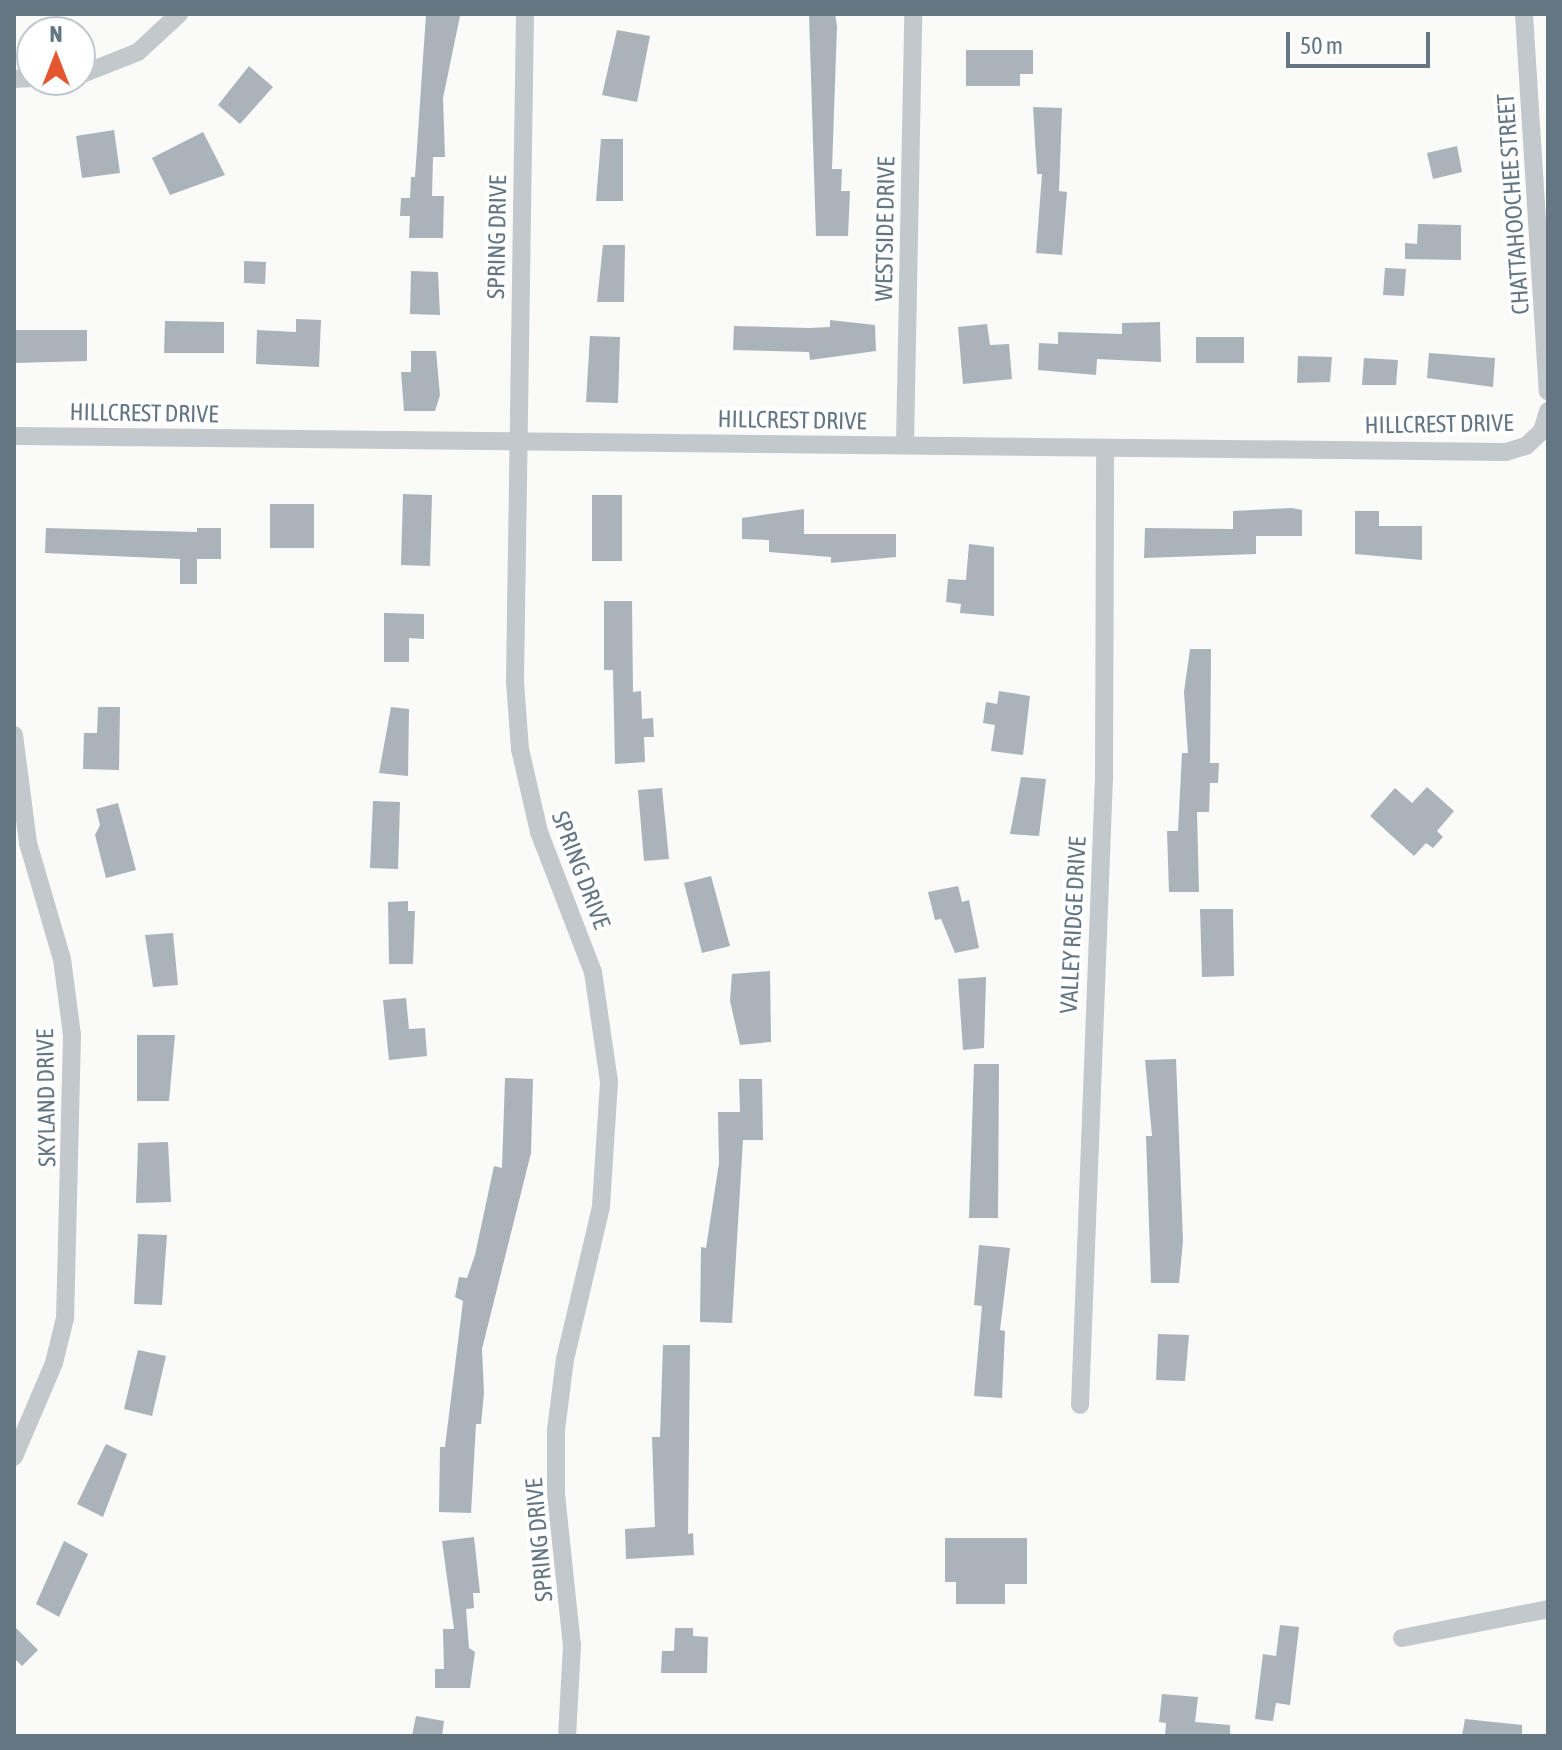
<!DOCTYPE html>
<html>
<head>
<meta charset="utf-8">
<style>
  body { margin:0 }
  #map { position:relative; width:1562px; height:1750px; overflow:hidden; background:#fafaf8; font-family:"Asap Condensed",sans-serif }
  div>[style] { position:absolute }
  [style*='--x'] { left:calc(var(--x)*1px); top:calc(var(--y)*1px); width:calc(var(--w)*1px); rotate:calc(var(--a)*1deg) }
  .building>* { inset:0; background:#aab3b9 }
  .minor>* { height:18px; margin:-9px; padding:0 9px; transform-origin:9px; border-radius:9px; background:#c3c8cc }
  span { translate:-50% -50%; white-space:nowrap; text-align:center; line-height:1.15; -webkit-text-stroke:8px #fff; paint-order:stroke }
  .street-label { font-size:24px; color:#657683 }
  .frame { position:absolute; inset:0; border:16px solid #657683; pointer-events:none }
  .north { position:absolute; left:16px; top:16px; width:80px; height:80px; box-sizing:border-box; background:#fff; border:2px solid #c1c8cd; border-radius:50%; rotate:0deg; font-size:22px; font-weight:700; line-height:32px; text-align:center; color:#657683 }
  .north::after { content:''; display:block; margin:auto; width:28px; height:36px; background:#e4572e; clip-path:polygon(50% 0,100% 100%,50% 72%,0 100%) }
  .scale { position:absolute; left:1286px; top:32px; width:144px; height:36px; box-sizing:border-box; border:4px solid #657683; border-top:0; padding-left:10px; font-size:24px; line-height:28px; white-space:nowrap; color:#657683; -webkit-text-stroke:6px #fff; paint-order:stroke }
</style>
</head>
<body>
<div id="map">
  <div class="building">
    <div style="clip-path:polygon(426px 14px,460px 16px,443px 98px,445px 157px,433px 157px,432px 196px,444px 196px,443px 238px,409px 238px,410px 216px,400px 216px,401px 198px,410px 198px,411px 177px,415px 177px)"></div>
    <div style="clip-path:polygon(809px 14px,835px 14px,837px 26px,832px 169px,842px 169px,841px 191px,850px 191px,848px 236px,816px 236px)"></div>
    <div style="clip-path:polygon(617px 30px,650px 36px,637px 102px,602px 95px)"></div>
    <div style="clip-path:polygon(966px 50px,1033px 50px,1033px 74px,1020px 74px,1020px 86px,966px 86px)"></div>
    <div style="clip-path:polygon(249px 66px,273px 87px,240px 124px,218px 105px)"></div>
    <div style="clip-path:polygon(1033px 107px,1062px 108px,1059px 191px,1067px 192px,1062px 255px,1036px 253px,1042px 174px,1037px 174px)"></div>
    <div style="clip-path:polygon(114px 130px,120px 173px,82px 178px,76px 136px)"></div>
    <div style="clip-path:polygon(203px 132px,225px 175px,170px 195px,152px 158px)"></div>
    <div style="clip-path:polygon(601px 139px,623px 139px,623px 201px,596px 201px)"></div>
    <div style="clip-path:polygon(1457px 146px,1462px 172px,1433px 179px,1427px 153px)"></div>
    <div style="clip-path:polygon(1418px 224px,1461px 225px,1461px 260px,1405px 259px,1405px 243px,1417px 244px)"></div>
    <div style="clip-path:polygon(603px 245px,625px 245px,624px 302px,597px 302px)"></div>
    <div style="clip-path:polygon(244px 261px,266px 262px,265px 284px,244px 283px)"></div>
    <div style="clip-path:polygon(1385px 268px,1406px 269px,1404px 296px,1383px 295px)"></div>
    <div style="clip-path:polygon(411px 271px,438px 272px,440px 315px,410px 314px)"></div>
    <div style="clip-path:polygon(296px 319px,321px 320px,319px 367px,256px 364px,257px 330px,296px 332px)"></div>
    <div style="clip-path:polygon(830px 320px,875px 325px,876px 351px,810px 360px,809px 352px,733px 350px,734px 326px,809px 328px,830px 327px)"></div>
    <div style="clip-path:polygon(165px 321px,224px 322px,224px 353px,164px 353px)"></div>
    <div style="clip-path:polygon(1160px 322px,1161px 362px,1097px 359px,1096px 375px,1038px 370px,1039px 343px,1058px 344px,1058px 332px,1122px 334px,1122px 323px)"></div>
    <div style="clip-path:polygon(987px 324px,990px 345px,1009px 344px,1012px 379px,963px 384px,958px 327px)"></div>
    <div style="clip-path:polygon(14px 330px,87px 330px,87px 361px,14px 363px)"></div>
    <div style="clip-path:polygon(590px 336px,620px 337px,618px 403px,586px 402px)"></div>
    <div style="clip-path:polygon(1196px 337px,1244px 337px,1244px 363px,1196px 363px)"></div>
    <div style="clip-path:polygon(411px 351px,436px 351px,440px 395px,435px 411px,404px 411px,401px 372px,411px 372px)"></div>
    <div style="clip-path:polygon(1429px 353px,1495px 358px,1493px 387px,1427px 378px)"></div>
    <div style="clip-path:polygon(1298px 356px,1332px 357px,1330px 382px,1297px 383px)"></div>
    <div style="clip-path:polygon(1364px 358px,1398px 360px,1396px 385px,1362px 385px)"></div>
    <div style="clip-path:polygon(403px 494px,432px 495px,430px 566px,401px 565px)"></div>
    <div style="clip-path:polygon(592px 495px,622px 495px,622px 561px,592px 561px)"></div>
    <div style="clip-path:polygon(270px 504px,314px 504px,314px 548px,270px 548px)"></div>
    <div style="clip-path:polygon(1292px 508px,1302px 510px,1302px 536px,1256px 536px,1256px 554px,1144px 558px,1145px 528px,1233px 529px,1233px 511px)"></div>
    <div style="clip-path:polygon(804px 509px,804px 534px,896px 534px,896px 557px,831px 563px,831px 557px,769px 552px,769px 540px,742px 539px,742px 518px)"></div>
    <div style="clip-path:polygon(1355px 511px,1379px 511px,1379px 526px,1422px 526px,1422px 560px,1355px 554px)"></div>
    <div style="clip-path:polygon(46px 528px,197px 532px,197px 528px,221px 528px,221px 559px,197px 559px,197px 584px,180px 584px,180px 559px,45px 553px)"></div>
    <div style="clip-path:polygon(969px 544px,994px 547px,994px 616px,960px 613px,961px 604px,946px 602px,948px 579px,966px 580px)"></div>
    <div style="clip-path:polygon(604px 601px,632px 601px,633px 692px,641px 691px,642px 719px,653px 718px,654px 737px,644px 737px,645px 762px,615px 764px,613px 670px,604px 670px)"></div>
    <div style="clip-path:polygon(384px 613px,424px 614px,424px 639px,409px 638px,409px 662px,384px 662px)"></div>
    <div style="clip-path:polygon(1190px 649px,1211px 649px,1210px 763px,1219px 763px,1218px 783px,1210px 783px,1209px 812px,1197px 812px,1199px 892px,1169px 892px,1167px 831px,1178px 831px,1182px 753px,1188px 753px,1184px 692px)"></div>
    <div style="clip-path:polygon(999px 691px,1030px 696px,1023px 755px,991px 751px,995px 725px,983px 723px,986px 702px,997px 704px)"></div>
    <div style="clip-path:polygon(98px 707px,120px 707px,119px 770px,83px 769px,84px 733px,97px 733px)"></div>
    <div style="clip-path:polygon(391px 707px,409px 709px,408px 776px,379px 773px)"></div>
    <div style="clip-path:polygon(1021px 777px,1046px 779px,1039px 836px,1010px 834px)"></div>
    <div style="clip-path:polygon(1427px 787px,1454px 811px,1437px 831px,1443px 837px,1433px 848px,1426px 843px,1414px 856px,1370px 816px,1395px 788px,1412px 803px)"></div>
    <div style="clip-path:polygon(662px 788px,669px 859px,644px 861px,638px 790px)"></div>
    <div style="clip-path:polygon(373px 801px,400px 802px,398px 869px,370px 868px)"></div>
    <div style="clip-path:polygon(118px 803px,136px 870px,106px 878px,95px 835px,100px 825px,96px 809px)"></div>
    <div style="clip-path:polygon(711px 876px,730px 946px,702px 953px,684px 883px)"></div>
    <div style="clip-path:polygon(958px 886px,962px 902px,969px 900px,979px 948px,955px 953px,941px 919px,935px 920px,928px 892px)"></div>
    <div style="clip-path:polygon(408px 901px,408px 911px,415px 911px,413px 964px,389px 964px,388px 902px)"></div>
    <div style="clip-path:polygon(1200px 909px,1233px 909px,1234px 976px,1202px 977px)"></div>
    <div style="clip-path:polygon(173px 933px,178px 985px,153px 987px,145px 935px)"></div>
    <div style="clip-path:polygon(770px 971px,771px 1042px,740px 1045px,730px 1001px,732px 974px)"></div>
    <div style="clip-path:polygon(986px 977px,984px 1048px,963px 1050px,958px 979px)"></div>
    <div style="clip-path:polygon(406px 998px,409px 1029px,425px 1028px,427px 1056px,389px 1060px,383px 1000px)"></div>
    <div style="clip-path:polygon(137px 1035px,175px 1035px,169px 1101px,137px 1101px)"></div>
    <div style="clip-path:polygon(1176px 1059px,1183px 1241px,1179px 1283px,1151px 1283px,1146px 1136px,1152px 1136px,1145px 1060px)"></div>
    <div style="clip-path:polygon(974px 1064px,999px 1064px,998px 1218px,969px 1218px)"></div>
    <div style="clip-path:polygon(505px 1078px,533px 1079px,531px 1153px,482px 1349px,484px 1393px,481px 1424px,476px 1424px,471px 1513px,439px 1512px,440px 1447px,445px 1447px,463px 1301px,455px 1297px,459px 1277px,467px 1278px,475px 1255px,494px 1166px,502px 1168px)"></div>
    <div style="clip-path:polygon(739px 1079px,762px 1079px,763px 1140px,743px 1140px,732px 1323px,700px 1322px,701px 1247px,706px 1248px,719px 1163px,718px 1112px,740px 1112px)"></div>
    <div style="clip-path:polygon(168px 1142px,171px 1202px,136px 1203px,138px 1143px)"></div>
    <div style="clip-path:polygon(138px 1234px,167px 1235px,162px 1305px,134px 1304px)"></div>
    <div style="clip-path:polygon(979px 1245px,1010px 1248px,1000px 1330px,1005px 1331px,1002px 1398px,974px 1396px,982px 1306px,974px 1305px)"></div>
    <div style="clip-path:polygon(1158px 1334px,1189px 1335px,1185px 1381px,1156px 1380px)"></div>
    <div style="clip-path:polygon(663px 1345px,690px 1345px,688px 1534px,693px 1533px,694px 1555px,626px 1559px,625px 1529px,655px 1527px,652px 1437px,660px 1437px)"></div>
    <div style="clip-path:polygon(138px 1350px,166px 1356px,152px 1416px,124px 1409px)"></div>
    <div style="clip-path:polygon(106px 1444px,127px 1454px,103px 1517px,77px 1504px)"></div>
    <div style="clip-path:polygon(474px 1537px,480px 1593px,473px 1593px,474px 1608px,466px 1609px,469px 1648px,475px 1652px,470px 1688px,435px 1688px,435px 1669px,444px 1669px,443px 1629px,454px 1629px,442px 1541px)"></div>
    <div style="clip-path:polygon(945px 1538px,1027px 1538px,1027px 1584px,1005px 1584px,1005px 1604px,956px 1604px,956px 1582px,945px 1582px)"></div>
    <div style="clip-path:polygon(64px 1541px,88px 1554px,59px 1617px,36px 1604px)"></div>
    <div style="clip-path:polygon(1280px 1625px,1299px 1627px,1290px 1705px,1276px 1703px,1273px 1721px,1255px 1719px,1263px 1654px,1276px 1656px)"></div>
    <div style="clip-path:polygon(14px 1626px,38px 1650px,22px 1666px,14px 1658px)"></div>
    <div style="clip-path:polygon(675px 1628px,693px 1628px,693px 1636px,708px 1637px,707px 1673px,661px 1673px,662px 1651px,674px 1651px)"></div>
    <div style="clip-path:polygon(1162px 1694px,1198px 1697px,1195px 1722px,1230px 1725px,1230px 1736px,1165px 1736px,1166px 1723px,1159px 1722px)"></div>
    <div style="clip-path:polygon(416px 1716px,444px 1721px,442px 1736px,412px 1736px)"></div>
    <div style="clip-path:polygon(1465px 1719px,1522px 1725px,1522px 1736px,1462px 1736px)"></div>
  </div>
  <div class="minor">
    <div style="--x:525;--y:14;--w:668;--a:90.86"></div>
    <div style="--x:515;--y:682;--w:67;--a:85.7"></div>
    <div style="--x:520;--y:749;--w:85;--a:77.1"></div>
    <div style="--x:539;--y:832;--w:150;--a:68.9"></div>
    <div style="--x:593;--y:972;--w:111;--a:81.7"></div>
    <div style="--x:609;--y:1082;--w:125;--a:93.7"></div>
    <div style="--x:601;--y:1207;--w:156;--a:103.3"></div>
    <div style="--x:565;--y:1359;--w:72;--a:97.2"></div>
    <div style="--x:556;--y:1430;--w:64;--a:90"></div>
    <div style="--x:556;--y:1494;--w:152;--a:84"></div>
    <div style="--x:572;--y:1645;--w:91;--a:93.1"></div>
    <div style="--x:1524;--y:14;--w:378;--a:86.4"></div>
    <div style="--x:80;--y:75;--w:62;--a:-21.6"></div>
    <div style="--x:138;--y:52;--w:56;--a:-42.8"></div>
    <div style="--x:14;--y:79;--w:18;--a:-3"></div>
    <div style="--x:14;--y:436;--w:1492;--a:0.61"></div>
    <div style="--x:1506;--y:452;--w:21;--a:-17"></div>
    <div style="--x:1526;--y:446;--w:22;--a:-43"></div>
    <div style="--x:1542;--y:431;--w:21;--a:-73"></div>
    <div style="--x:905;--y:445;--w:431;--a:-88.9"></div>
    <div style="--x:14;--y:735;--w:109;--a:82.6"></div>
    <div style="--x:28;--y:843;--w:121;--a:73.7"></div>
    <div style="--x:62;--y:959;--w:77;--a:82.5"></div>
    <div style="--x:72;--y:1035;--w:283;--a:91.4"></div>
    <div style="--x:65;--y:1318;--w:46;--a:103.7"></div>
    <div style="--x:54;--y:1363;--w:102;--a:113.1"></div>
    <div style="--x:1080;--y:1405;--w:628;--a:-87.81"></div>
    <div style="--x:1104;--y:777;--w:329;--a:-89.8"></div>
    <div style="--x:1402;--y:1638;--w:149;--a:-11.2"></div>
  </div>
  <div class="street-label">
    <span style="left:1513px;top:204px;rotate:-94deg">CHATTAHOOCHEE STREET</span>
    <span style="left:885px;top:229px;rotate:-89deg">WESTSIDE DRIVE</span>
    <span style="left:497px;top:237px;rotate:-89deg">SPRING DRIVE</span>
    <span style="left:144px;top:413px;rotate:1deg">HILLCREST DRIVE</span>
    <span style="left:792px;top:420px;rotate:1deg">HILLCREST DRIVE</span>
    <span style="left:1439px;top:424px;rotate:-1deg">HILLCREST DRIVE</span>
    <span style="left:581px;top:870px;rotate:69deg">SPRING DRIVE</span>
    <span style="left:1073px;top:925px;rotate:-87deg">VALLEY RIDGE DRIVE</span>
    <span style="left:46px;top:1098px;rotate:-91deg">SKYLAND DRIVE</span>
    <span style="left:539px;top:1540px;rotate:-95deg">SPRING DRIVE</span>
  </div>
  <div class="frame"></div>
  <div class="north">N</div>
  <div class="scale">50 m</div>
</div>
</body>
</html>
